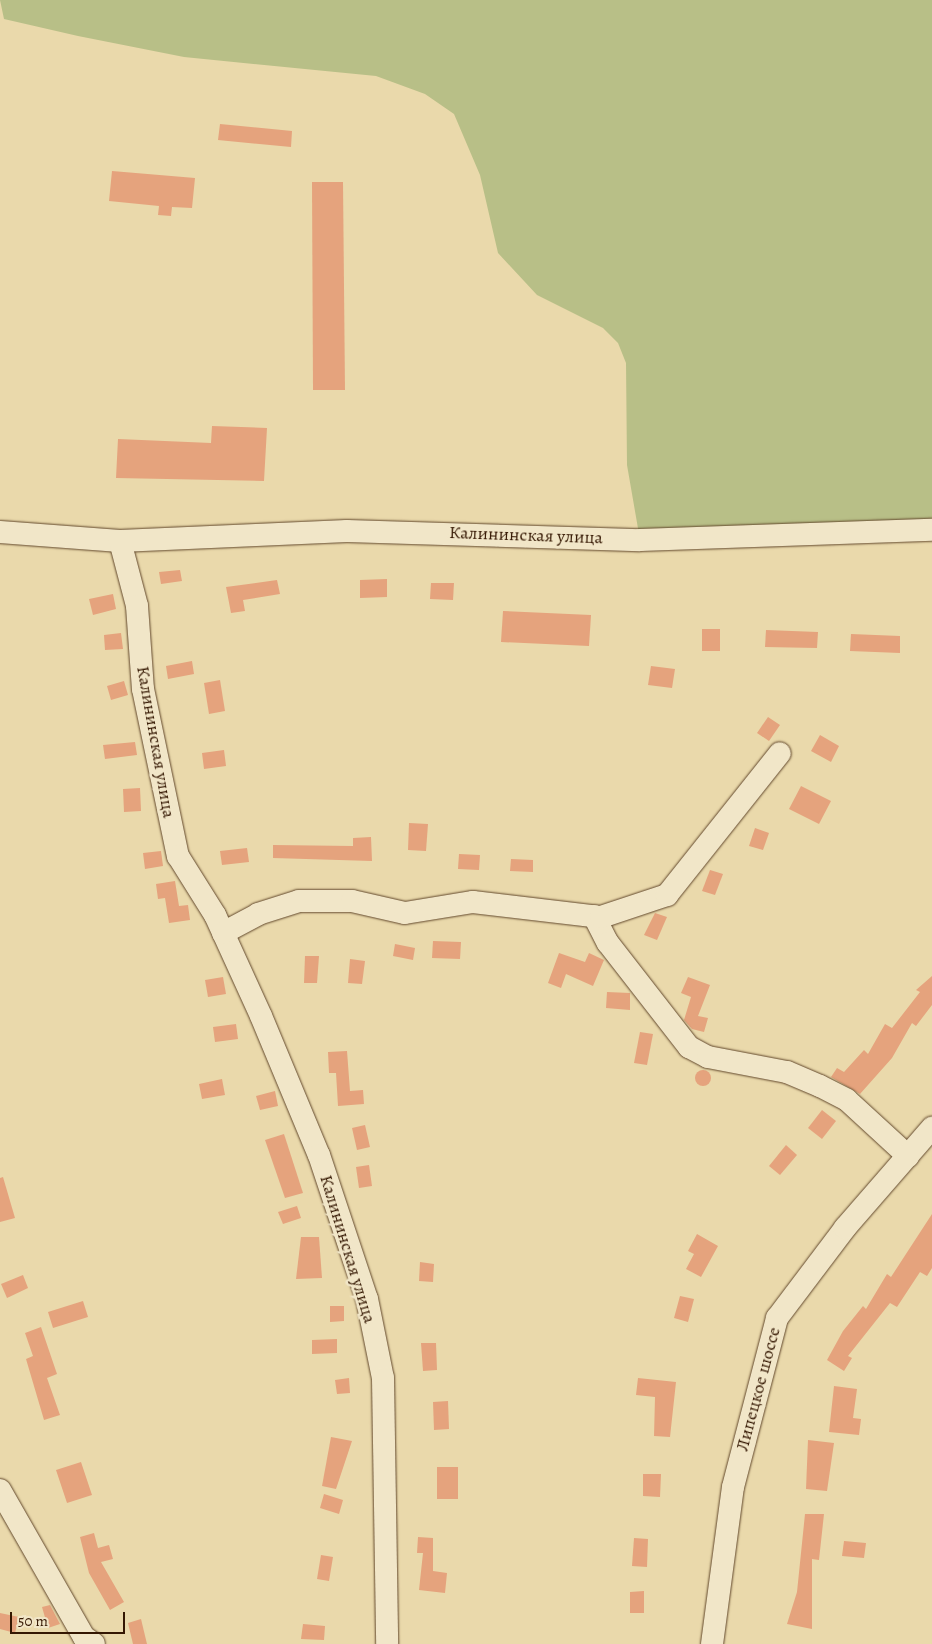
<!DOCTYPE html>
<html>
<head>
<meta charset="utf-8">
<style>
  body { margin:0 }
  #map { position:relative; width:932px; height:1644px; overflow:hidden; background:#ead9ab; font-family:Alegreya,serif }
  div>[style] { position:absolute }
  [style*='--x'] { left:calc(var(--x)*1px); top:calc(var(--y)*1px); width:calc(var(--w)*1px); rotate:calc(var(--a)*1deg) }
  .green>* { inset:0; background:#b8bf87 }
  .building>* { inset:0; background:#e5a37d }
  .round { border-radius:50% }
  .roads { filter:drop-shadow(0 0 1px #62482c) drop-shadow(0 0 1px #62482c) }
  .minor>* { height:22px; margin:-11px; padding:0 11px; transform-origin:11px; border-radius:11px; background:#f1e6c8 }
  span { translate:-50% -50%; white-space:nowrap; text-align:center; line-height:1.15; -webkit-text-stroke:5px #f1e6c8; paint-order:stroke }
  .street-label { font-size:18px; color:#341702 }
  .scale { position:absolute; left:10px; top:1612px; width:115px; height:22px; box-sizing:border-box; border:2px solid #341702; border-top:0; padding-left:6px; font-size:15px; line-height:18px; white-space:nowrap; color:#341702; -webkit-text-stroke:4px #f1e6c8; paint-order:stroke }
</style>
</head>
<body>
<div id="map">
  <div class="green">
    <div style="clip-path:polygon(0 0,932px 0,932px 530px,640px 540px,627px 465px,626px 363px,618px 343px,603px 328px,537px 295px,498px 253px,480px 175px,454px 114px,425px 94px,376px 76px,184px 57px,78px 36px,4px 19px)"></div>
  </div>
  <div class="building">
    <div style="clip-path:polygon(220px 124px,292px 131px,291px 147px,218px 140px)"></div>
    <div style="clip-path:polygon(112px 171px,195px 178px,192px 208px,172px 207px,171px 216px,158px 215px,159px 206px,109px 201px)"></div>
    <div style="clip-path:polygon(312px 182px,343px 182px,345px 390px,313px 390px)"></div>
    <div style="clip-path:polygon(212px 426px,267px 428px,264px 481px,116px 478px,118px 439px,211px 443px)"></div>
    <div style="clip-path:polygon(180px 570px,182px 581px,161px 584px,159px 572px)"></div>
    <div style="clip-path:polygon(387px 579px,387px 597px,360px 598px,360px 580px)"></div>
    <div style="clip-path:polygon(277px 580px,280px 594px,243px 600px,245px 611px,231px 613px,226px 587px)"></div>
    <div style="clip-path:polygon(431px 583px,454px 583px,453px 600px,430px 599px)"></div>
    <div style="clip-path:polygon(113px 594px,116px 609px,93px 615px,89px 599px)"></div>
    <div style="clip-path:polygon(503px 611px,591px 615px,589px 646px,501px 642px)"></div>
    <div style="clip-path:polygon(702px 629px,720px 629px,720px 651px,702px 651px)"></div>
    <div style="clip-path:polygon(766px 630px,818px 632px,817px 648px,765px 647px)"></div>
    <div style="clip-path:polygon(121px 633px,123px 649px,105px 650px,104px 635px)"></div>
    <div style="clip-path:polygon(851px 634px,900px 636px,900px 653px,850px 651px)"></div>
    <div style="clip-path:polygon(192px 661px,194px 674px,168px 679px,166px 666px)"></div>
    <div style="clip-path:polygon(651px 666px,675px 669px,672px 688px,648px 685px)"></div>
    <div style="clip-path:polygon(220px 680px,225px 711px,209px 714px,204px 683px)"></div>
    <div style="clip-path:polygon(124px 681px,128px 695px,111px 700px,107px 686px)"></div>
    <div style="clip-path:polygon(768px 717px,780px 725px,769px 741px,757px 733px)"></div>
    <div style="clip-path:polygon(820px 735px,839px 746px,831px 762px,811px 751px)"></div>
    <div style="clip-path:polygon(135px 742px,137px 755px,105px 759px,103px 745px)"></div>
    <div style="clip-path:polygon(224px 750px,226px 766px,204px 769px,202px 753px)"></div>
    <div style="clip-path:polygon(801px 786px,831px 801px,819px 824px,789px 809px)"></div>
    <div style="clip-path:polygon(140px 788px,141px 811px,124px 812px,123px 789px)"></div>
    <div style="clip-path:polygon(409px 823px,428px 824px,426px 851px,408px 850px)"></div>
    <div style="clip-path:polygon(755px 828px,769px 833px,763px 850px,749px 846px)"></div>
    <div style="clip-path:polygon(371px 837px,372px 861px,273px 858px,273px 845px,353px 846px,353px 838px)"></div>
    <div style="clip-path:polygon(247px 848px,249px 862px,222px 865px,220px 851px)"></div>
    <div style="clip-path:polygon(161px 851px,163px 866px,145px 869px,143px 853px)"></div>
    <div style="clip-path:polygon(459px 854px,480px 855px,479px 870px,458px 869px)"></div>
    <div style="clip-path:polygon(511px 859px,533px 860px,533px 872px,510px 871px)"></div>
    <div style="clip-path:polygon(710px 870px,723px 874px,715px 895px,702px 891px)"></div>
    <div style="clip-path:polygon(175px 881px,179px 906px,188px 905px,190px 920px,169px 923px,165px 898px,158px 899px,156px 884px)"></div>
    <div style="clip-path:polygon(655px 913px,667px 917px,657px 940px,644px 935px)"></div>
    <div style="clip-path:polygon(433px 941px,461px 942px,460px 959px,432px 958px)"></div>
    <div style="clip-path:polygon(395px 944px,415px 948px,413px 960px,393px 956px)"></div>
    <div style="clip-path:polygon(559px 953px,585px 962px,589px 953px,604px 960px,593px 986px,566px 974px,561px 988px,548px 983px)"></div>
    <div style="clip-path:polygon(305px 956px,319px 956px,317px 983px,304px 983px)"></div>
    <div style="clip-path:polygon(350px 959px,365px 961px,362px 984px,348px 983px)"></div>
    <div style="clip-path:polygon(932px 976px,932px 1005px,916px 1026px,912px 1023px,892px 1058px,860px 1094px,831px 1077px,837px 1068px,844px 1072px,864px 1050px,868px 1054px,885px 1024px,892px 1028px,920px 992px,916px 990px)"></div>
    <div style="clip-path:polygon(223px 977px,226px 994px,208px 997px,205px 980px)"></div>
    <div style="clip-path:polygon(688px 977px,710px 985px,698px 1016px,708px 1018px,704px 1032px,692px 1029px,684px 1020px,691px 997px,681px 993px)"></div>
    <div style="clip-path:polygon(607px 992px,630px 993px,630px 1010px,606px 1008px)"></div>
    <div style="clip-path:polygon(236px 1024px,238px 1039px,215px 1042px,213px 1027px)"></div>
    <div style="clip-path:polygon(640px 1032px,653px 1034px,647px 1065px,634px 1063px)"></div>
    <div style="clip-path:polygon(347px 1051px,350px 1091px,363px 1090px,364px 1104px,338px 1106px,336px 1073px,329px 1073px,328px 1052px)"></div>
    <div class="round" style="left:695px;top:1070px;width:16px;height:16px"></div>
    <div style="clip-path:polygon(222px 1079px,225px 1095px,202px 1099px,199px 1084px)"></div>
    <div style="clip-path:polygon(275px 1091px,278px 1106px,260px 1110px,256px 1096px)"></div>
    <div style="clip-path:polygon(822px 1110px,836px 1121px,822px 1139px,808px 1128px)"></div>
    <div style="clip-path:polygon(365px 1125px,370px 1147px,357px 1150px,352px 1128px)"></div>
    <div style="clip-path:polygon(284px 1134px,303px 1193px,285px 1198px,265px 1140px)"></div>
    <div style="clip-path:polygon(786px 1145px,797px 1155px,780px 1175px,769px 1166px)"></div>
    <div style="clip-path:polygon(369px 1165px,372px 1186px,359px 1188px,356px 1167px)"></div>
    <div style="clip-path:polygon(3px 1177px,15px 1218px,0 1222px,0 1178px)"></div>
    <div style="clip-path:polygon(297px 1206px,301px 1218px,283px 1224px,278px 1212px)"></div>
    <div style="clip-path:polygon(932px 1214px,932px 1268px,927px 1276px,920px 1272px,897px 1307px,890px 1303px,848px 1356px,852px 1358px,844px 1371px,827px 1360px,843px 1331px,863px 1306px,866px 1309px,887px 1274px,891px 1277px)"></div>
    <div style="clip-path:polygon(697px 1234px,718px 1246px,701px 1277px,686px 1269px,694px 1254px,688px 1251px)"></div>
    <div style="clip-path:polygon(301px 1237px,319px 1237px,322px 1278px,296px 1279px)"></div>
    <div style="clip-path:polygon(420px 1262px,434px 1264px,433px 1282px,419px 1281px)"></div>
    <div style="clip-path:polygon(23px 1275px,28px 1288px,7px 1298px,1px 1284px)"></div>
    <div style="clip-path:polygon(680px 1296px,694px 1299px,688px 1322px,674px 1318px)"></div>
    <div style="clip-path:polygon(83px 1301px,88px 1317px,53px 1328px,48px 1312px)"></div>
    <div style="clip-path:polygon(330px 1306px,344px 1306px,344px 1321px,330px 1322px)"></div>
    <div style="clip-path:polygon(41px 1327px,57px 1374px,47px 1378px,60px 1415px,44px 1420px,26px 1359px,33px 1356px,25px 1333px)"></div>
    <div style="clip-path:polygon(337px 1339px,337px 1353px,312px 1354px,312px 1340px)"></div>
    <div style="clip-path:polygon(421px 1343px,436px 1343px,437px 1370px,423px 1371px)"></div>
    <div style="clip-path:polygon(349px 1378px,350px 1393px,337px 1394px,335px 1380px)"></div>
    <div style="clip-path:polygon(638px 1378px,676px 1382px,670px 1437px,654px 1436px,655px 1397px,636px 1395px)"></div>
    <div style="clip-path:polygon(834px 1386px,857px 1389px,853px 1418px,861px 1419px,859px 1435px,829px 1432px)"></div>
    <div style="clip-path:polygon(448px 1401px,449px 1429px,434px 1430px,433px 1402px)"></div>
    <div style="clip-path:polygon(331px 1437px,352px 1441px,336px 1489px,322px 1486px)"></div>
    <div style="clip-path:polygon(808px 1440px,834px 1443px,827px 1491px,806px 1489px)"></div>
    <div style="clip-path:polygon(81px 1462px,92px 1495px,67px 1503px,56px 1470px)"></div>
    <div style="clip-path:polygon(437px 1467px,458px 1467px,458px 1499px,437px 1499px)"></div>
    <div style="clip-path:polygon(643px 1474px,661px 1474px,660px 1497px,643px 1496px)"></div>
    <div style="clip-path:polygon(324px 1494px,343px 1500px,339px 1514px,320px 1508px)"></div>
    <div style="clip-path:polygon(805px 1514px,824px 1514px,819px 1560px,812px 1559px,812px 1629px,787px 1624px,797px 1592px)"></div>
    <div style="clip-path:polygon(94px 1533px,98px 1548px,109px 1545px,113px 1559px,101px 1562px,124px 1602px,110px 1610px,89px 1573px,80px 1537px)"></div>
    <div style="clip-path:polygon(418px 1537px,433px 1538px,433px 1571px,447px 1573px,445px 1593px,419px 1590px,423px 1553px,417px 1553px)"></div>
    <div style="clip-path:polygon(634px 1538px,648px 1539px,647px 1567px,632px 1566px)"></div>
    <div style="clip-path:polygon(844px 1541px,866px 1543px,864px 1558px,842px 1556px)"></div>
    <div style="clip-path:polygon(321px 1555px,333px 1557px,329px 1581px,317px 1579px)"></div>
    <div style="clip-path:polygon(644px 1591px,644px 1613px,630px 1613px,630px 1592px)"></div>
    <div style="clip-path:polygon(50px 1605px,60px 1624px,48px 1628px,42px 1607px)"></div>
    <div style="clip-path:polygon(0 1613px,19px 1617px,15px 1633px,0 1629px)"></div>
    <div style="clip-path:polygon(141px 1619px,147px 1644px,133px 1644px,128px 1623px)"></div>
    <div style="clip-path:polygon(303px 1624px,325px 1626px,324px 1640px,301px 1639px)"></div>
  </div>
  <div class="roads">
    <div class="minor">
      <div style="--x:0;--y:532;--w:120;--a:4.3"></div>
      <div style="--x:120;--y:541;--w:227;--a:-2.5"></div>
      <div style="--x:347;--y:531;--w:293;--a:1.8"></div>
      <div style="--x:640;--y:540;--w:292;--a:-2"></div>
      <div style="--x:120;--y:541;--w:67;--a:75.3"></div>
      <div style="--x:137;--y:606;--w:83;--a:85.9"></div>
      <div style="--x:143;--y:689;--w:171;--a:78.2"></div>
      <div style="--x:178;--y:856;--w:70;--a:57.9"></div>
      <div style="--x:215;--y:915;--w:111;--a:65.5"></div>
      <div style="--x:261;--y:1016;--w:151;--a:67.4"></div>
      <div style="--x:319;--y:1155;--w:152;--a:71.6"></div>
      <div style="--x:367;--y:1299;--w:81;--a:78.6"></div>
      <div style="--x:383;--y:1378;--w:266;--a:89.1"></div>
      <div style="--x:594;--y:916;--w:30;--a:63"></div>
      <div style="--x:608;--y:943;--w:132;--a:52.1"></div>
      <div style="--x:689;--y:1047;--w:21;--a:28"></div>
      <div style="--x:708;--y:1057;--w:80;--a:10.8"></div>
      <div style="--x:787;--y:1072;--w:36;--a:23"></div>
      <div style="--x:820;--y:1086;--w:30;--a:27"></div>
      <div style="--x:847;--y:1100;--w:83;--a:42.6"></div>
      <div style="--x:223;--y:933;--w:40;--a:-28"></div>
      <div style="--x:258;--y:914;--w:43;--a:-17.6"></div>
      <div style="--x:299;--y:901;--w:53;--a:0"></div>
      <div style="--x:352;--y:901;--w:54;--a:12.8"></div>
      <div style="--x:405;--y:913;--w:69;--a:-9.2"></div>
      <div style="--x:473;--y:902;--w:129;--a:6.7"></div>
      <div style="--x:601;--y:917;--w:70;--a:-18.4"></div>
      <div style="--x:667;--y:895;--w:181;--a:-51.5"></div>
      <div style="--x:0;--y:1490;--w:169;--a:60.3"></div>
      <div style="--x:84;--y:1637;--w:12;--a:35"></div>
      <div style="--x:712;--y:1644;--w:158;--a:-82.4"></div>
      <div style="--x:733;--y:1487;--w:175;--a:-75.4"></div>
      <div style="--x:777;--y:1318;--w:113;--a:-52.9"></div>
      <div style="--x:845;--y:1228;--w:133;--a:-49"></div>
    </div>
  </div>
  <div class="street-label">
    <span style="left:526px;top:535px;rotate:2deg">Калининская улица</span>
    <span style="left:156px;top:742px;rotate:80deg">Калининская улица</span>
    <span style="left:348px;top:1249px;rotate:73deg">Калининская улица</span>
    <span style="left:758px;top:1389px;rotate:-75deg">Липецкое шоссе</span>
  </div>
  <div class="scale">50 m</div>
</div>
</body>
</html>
